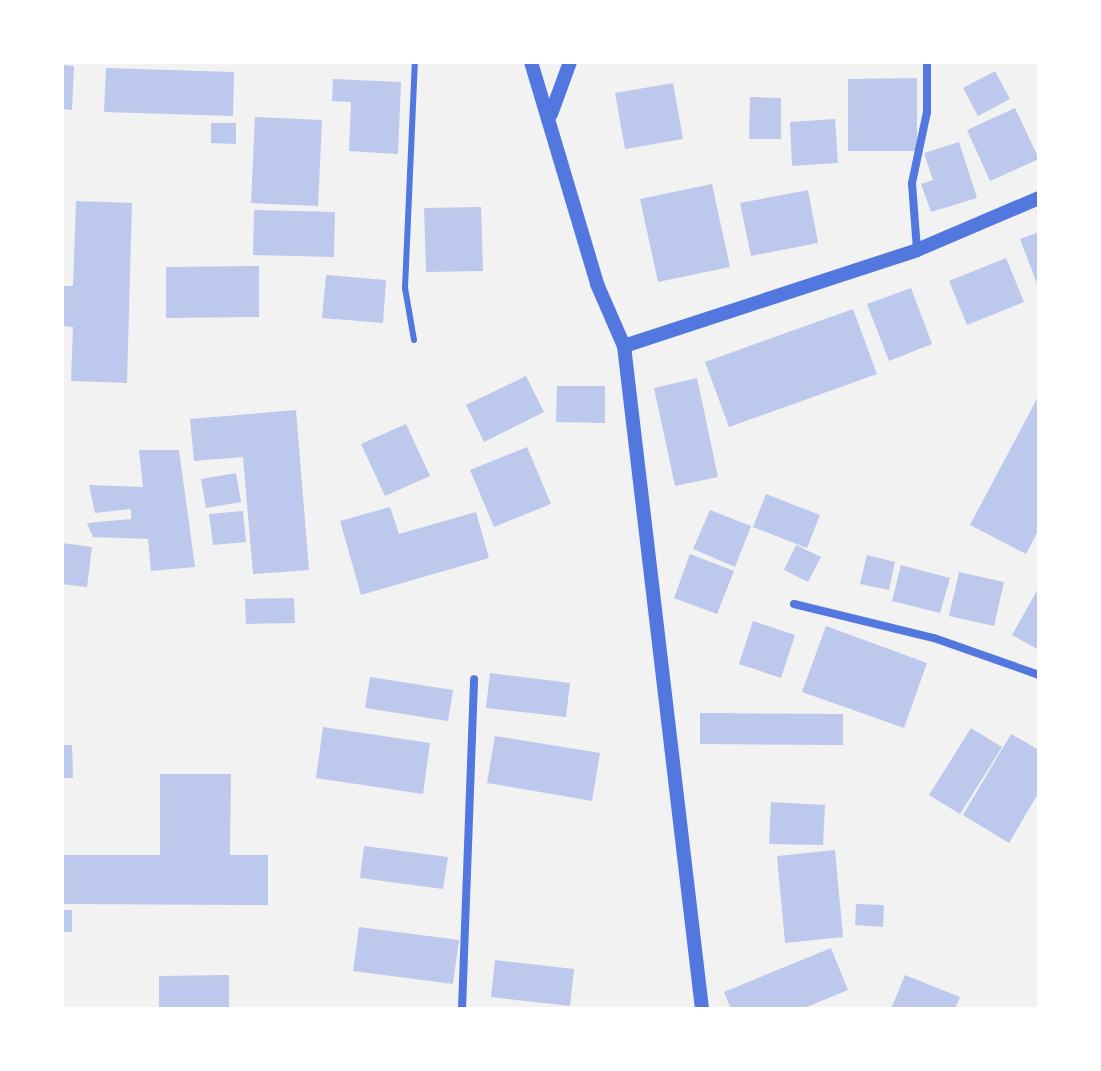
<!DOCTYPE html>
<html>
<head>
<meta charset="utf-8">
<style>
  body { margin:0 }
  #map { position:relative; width:1101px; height:1071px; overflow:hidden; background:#f2f2f2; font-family:"Fira Sans Condensed",sans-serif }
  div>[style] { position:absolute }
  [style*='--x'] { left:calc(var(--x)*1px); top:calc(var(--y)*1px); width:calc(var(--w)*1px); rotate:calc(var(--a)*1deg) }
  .building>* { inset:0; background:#bdc9ec }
  .service>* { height:6px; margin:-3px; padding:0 3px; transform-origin:3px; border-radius:3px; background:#5277de }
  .minor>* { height:8px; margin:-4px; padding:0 4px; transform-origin:4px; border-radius:4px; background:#5277de }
  .tertiary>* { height:14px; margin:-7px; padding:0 7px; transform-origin:7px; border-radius:7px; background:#5277de }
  span { translate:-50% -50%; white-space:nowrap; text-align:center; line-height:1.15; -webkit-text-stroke:7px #fff; paint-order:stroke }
  .frame { position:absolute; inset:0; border:64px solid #fff; pointer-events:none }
</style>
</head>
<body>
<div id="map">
  <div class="building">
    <div style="clip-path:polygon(62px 65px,74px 66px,72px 110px,62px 109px)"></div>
    <div style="clip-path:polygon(106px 68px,234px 72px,233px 116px,104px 112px)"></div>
    <div style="clip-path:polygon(995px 71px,1010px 99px,978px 116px,963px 88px)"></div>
    <div style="clip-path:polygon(917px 78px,917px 151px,848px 151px,848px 79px)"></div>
    <div style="clip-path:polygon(333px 79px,401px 82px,398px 154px,349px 151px,351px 102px,332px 101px)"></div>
    <div style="clip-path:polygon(673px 83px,683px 139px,625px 149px,615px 93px)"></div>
    <div style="clip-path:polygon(750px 97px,781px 98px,781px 139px,749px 139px)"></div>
    <div style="clip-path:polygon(1015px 108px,1039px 159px,990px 181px,967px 130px)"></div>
    <div style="clip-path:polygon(255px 117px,322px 120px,318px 206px,251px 203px)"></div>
    <div style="clip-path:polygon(835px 119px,838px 163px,792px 166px,790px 122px)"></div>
    <div style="clip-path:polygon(211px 123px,236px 123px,236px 144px,211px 143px)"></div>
    <div style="clip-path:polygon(959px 142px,977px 198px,931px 212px,921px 184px,933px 180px,924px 153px)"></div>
    <div style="clip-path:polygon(712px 184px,730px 267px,658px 282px,640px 199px)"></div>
    <div style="clip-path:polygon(808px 190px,818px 243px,751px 256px,740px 203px)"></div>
    <div style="clip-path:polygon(76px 201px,132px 203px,127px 383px,71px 381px,73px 327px,62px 326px,62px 286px,73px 286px)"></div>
    <div style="clip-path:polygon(481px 207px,483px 271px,426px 272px,424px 208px)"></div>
    <div style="clip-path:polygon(254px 210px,335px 212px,334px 257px,253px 255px)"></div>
    <div style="clip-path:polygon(1039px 232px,1039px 289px,1020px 239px)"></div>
    <div style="clip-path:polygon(1006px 258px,1024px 302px,967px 325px,949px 281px)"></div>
    <div style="clip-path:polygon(259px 266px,259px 317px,166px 318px,166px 267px)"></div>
    <div style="clip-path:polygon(326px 275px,386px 280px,383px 323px,322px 318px)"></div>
    <div style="clip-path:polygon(911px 288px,932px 344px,889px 361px,867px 304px)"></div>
    <div style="clip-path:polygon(853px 309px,877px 374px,729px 427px,705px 362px)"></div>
    <div style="clip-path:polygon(526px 376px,544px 412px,484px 442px,466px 405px)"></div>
    <div style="clip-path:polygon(697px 378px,718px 477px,675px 486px,654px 388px)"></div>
    <div style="clip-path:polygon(557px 386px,605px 386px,605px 423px,556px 422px)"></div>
    <div style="clip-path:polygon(1039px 395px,1039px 529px,1026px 554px,970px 525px)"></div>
    <div style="clip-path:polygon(296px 410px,309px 570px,253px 574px,243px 457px,194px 461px,190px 419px)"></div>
    <div style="clip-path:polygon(406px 424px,430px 476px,385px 496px,361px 444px)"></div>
    <div style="clip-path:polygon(527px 447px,551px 504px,494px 527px,470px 470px)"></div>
    <div style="clip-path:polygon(139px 450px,179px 450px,195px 567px,151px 571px,148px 539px,93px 537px,87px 523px,131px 519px,131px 509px,95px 513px,89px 485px,143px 487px)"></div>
    <div style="clip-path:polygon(236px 473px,241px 502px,206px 508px,201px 479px)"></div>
    <div style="clip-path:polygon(766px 494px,820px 515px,807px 548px,753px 527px)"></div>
    <div style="clip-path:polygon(390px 507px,399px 534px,476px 512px,489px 558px,361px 595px,340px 521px)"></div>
    <div style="clip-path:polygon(710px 510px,751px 526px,735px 567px,693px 549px)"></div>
    <div style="clip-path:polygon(243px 511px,246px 542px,213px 545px,209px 514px)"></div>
    <div style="clip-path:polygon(62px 543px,92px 547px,87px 587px,62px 584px)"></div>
    <div style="clip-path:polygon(796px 545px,821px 557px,808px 582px,784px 570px)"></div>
    <div style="clip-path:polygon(690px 554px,734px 571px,717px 614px,674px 598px)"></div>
    <div style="clip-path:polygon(867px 555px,895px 562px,889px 590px,860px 584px)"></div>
    <div style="clip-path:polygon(901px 565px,950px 578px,940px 613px,892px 601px)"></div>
    <div style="clip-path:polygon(959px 572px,1004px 582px,994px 626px,949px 616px)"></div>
    <div style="clip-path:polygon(1039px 587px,1039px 650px,1012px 635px)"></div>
    <div style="clip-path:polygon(294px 598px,295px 623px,246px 624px,245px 599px)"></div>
    <div style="clip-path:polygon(753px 621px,795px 635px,781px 678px,739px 664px)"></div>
    <div style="clip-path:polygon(826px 626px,927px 663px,904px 728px,802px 692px)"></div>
    <div style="clip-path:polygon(490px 673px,570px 683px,566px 717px,486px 708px)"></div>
    <div style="clip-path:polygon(370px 677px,453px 690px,448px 721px,365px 708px)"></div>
    <div style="clip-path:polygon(700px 713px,843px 714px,843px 745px,700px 744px)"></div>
    <div style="clip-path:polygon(323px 727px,430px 743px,423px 794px,316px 778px)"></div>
    <div style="clip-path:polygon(971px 728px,1002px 747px,960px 814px,929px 795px)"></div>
    <div style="clip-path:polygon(1011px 734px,1039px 750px,1039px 792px,1009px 843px,963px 815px)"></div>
    <div style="clip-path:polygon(495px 736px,600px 753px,592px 801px,487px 783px)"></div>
    <div style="clip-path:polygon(62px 745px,72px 745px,73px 778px,62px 778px)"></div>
    <div style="clip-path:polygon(160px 774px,231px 774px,230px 855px,268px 855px,268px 905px,62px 904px,62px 855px,160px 855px)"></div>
    <div style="clip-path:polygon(771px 802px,825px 805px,823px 845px,769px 844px)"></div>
    <div style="clip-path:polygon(364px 846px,448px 857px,443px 889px,360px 878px)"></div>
    <div style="clip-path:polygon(835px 850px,843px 937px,785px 943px,777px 856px)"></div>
    <div style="clip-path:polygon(856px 904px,884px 905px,883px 927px,855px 925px)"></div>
    <div style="clip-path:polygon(62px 910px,72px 910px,72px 932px,62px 932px)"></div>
    <div style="clip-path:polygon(359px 927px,459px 940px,453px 984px,353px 971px)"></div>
    <div style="clip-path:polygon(831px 948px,848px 990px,802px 1009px,731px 1009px,724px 992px)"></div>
    <div style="clip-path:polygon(495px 960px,574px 969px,570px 1006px,491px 997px)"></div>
    <div style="clip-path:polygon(229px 975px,229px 1009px,159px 1009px,159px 976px)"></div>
    <div style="clip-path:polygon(905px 975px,960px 997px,955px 1009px,891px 1009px)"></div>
  </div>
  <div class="service">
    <div style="--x:414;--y:340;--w:53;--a:-99.8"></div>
    <div style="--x:405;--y:288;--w:226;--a:-87.5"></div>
  </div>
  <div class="minor">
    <div style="--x:917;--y:250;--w:67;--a:-94.3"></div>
    <div style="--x:912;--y:183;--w:73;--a:-78.1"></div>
    <div style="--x:927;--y:112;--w:50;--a:-90"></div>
    <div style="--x:794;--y:604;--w:144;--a:13.7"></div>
    <div style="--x:934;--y:638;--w:111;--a:19.4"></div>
    <div style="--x:462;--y:1009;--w:330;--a:-87.9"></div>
  </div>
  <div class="tertiary">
    <div style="--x:531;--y:62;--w:232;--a:73.4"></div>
    <div style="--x:597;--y:284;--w:68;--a:66.5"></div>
    <div style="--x:624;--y:346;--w:668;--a:83.29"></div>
    <div style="--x:551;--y:114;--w:55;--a:-69.9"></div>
    <div style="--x:624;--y:346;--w:308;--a:-18.1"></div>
    <div style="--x:917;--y:250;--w:133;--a:-23.1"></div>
  </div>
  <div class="frame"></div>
</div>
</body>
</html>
